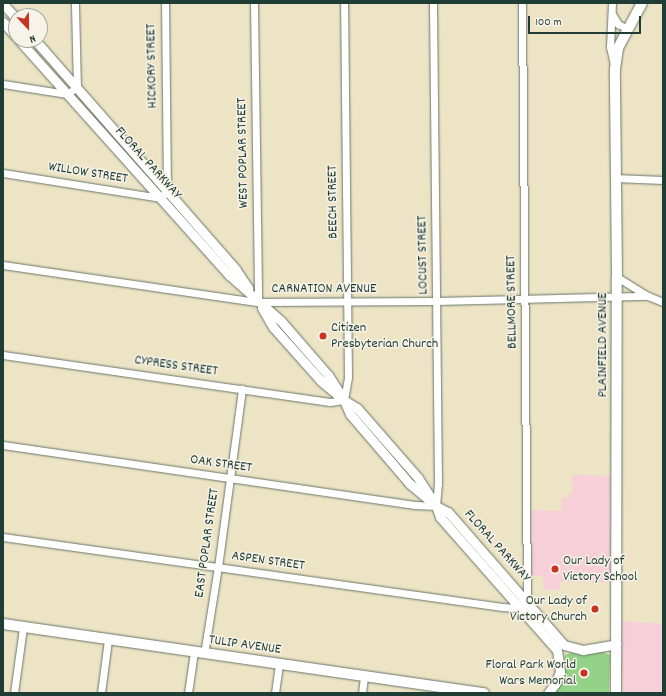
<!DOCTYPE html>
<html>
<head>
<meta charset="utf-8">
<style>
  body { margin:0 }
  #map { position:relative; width:666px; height:696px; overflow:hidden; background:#ede3c5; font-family:Dekko,sans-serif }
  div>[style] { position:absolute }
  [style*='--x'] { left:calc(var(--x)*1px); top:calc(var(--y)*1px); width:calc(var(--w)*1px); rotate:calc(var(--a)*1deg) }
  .built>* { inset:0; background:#f6cfd8 }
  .green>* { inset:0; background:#93d287 }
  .roads { filter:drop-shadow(0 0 1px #677767) drop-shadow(0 0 1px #677767) }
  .minor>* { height:7px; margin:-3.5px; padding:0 3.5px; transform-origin:3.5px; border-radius:3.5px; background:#fff }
  .tertiary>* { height:9px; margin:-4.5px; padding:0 4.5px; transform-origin:4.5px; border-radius:4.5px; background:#fff }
  .secondary>* { height:10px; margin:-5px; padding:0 5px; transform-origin:5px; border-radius:5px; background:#fff }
  .dots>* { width:11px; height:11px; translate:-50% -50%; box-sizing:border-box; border:2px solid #f7f3e8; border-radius:50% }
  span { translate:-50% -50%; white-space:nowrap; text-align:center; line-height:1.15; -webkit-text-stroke:3px #f7f3e8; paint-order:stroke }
  .street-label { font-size:14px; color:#1f3d34 }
  .poi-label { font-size:14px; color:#1f3d34 }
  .left { translate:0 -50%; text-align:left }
  .right { translate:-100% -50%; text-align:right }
  .frame { position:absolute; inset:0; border:4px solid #1f3d34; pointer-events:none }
  .north { position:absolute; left:8px; top:8px; width:40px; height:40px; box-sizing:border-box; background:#f7f3e8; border:1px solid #a1aaa0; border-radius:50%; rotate:158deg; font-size:11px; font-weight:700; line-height:16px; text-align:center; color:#1f3d34 }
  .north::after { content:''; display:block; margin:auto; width:14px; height:18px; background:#c8321e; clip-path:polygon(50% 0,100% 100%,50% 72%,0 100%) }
  .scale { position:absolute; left:528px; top:16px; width:113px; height:18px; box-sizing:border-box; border:2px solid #1f3d34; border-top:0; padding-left:5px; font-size:12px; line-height:14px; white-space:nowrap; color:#1f3d34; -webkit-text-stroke:3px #f7f3e8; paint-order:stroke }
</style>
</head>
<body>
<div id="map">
  <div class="built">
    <div style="clip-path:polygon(572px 475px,615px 476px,615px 582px,560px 582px,560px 590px,544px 590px,543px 576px,529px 576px,529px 510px,561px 511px,562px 498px,569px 498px,569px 493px,573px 493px)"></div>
    <div style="clip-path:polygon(621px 621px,663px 624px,663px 693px,623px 693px)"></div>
  </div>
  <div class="green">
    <div style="clip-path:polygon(603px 652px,610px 655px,609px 693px,555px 693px,563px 674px,565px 655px,570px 653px,587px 654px)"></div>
  </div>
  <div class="roads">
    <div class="minor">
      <div style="--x:254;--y:3;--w:299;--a:89.2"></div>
      <div style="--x:612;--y:3;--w:44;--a:92.6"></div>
      <div style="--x:610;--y:47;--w:17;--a:77"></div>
      <div style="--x:612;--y:14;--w:12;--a:59"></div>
      <div style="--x:618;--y:24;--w:11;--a:27"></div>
      <div style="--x:3;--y:84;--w:65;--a:8.9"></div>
      <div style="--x:67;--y:94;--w:12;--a:-35"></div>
      <div style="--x:77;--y:87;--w:84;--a:-91.4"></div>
      <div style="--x:3;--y:173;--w:159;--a:9"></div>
      <div style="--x:160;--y:198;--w:10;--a:-45"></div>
      <div style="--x:167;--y:191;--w:188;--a:-90.6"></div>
      <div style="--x:615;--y:178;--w:48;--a:2.4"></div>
      <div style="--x:3;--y:265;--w:258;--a:8.3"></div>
      <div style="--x:258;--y:302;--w:178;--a:-0.3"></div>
      <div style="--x:436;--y:301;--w:212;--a:-1.4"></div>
      <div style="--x:648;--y:296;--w:16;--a:22"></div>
      <div style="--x:617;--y:277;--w:36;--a:32"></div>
      <div style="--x:3;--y:355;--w:330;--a:8.2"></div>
      <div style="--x:330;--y:402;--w:14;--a:-8"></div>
      <div style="--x:344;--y:400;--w:23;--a:-80"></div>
      <div style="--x:348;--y:377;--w:374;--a:-90.6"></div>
      <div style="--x:3;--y:445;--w:416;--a:8.3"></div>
      <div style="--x:415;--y:505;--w:21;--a:3"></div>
      <div style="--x:436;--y:506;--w:22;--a:-85"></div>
      <div style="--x:438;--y:484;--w:481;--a:-90.6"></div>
      <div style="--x:3;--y:537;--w:504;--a:7.99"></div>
      <div style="--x:502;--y:607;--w:18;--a:3"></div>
      <div style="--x:520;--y:608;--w:10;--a:-45"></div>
      <div style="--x:527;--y:601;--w:598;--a:-90.48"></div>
      <div style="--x:204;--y:654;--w:88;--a:-80.9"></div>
      <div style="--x:218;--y:567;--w:180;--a:-82.3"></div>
      <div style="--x:14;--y:693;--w:67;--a:-82.2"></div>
      <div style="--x:101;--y:693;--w:53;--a:-82.5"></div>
      <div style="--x:188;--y:693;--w:41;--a:-81.7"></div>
      <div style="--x:275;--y:693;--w:29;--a:-82"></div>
      <div style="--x:362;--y:693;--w:16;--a:-83"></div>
    </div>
    <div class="tertiary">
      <div style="--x:3;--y:4;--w:19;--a:47"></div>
      <div style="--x:3;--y:22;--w:20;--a:49"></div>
      <div style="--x:19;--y:40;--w:315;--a:48.2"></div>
      <div style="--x:229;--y:275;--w:69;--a:41.5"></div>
      <div style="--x:281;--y:321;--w:72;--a:49"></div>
      <div style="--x:328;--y:375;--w:30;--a:57"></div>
      <div style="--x:344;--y:400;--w:15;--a:32"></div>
      <div style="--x:357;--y:408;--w:93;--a:48.9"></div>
      <div style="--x:418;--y:478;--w:33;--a:57"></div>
      <div style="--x:436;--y:506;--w:12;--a:70"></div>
      <div style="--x:440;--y:517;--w:177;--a:48.7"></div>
      <div style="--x:557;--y:650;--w:22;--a:82"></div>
      <div style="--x:560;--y:672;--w:13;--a:113"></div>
      <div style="--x:555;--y:684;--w:11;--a:128"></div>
      <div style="--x:35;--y:40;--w:305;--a:48.8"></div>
      <div style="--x:236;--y:270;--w:22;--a:56"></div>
      <div style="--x:262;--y:308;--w:22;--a:60"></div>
      <div style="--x:273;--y:327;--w:72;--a:48.4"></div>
      <div style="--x:321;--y:381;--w:30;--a:40"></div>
      <div style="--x:344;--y:400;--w:15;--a:67"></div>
      <div style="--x:350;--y:414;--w:92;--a:49.4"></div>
      <div style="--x:410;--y:484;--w:34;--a:40"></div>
      <div style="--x:436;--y:506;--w:13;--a:27"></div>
      <div style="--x:448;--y:512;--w:176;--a:48.9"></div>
      <div style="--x:564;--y:645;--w:20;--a:15"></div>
      <div style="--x:583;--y:650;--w:34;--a:-10"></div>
    </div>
    <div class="secondary">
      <div style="--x:3;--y:624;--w:486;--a:8.2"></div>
      <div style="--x:616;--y:693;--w:416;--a:-89.9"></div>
      <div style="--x:617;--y:277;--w:208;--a:-90.6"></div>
      <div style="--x:615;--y:69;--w:21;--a:-82"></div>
      <div style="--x:618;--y:48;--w:51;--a:-61.9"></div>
    </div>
  </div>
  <div class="dots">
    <div style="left:323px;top:336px;background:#c8321e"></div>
    <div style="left:555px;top:569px;background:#c8321e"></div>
    <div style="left:595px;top:609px;background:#c8321e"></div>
    <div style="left:584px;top:673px;background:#c8321e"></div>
  </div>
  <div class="street-label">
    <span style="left:152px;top:66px;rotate:-91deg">HICKORY STREET</span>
    <span style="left:243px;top:153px;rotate:-91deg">WEST POPLAR STREET</span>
    <span style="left:148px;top:163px;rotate:48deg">FLORAL PARKWAY</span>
    <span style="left:88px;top:173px;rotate:9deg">WILLOW STREET</span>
    <span style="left:333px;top:202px;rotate:-91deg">BEECH STREET</span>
    <span style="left:423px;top:255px;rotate:-91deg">LOCUST STREET</span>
    <span style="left:324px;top:289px">CARNATION AVENUE</span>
    <span style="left:512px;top:302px;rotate:-91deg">BELLMORE STREET</span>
    <span style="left:603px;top:345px;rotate:-90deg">PLAINFIELD AVENUE</span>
    <span style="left:176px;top:366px;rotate:8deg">CYPRESS STREET</span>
    <span style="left:221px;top:464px;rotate:8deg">OAK STREET</span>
    <span style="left:207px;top:543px;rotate:-82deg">EAST POPLAR STREET</span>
    <span style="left:497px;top:546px;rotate:48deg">FLORAL PARKWAY</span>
    <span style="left:268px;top:561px;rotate:8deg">ASPEN STREET</span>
    <span style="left:245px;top:645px;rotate:8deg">TULIP AVENUE</span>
  </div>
  <div class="poi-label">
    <span class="left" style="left:331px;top:336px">Citizen<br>Presbyterian Church</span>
    <span class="left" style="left:563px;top:569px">Our Lady of<br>Victory School</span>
    <span class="right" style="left:587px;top:609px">Our Lady of<br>Victory Church</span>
    <span class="right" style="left:576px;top:673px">Floral Park World<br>Wars Memorial</span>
  </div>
  <div class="frame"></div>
  <div class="north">N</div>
  <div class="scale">100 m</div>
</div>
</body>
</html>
